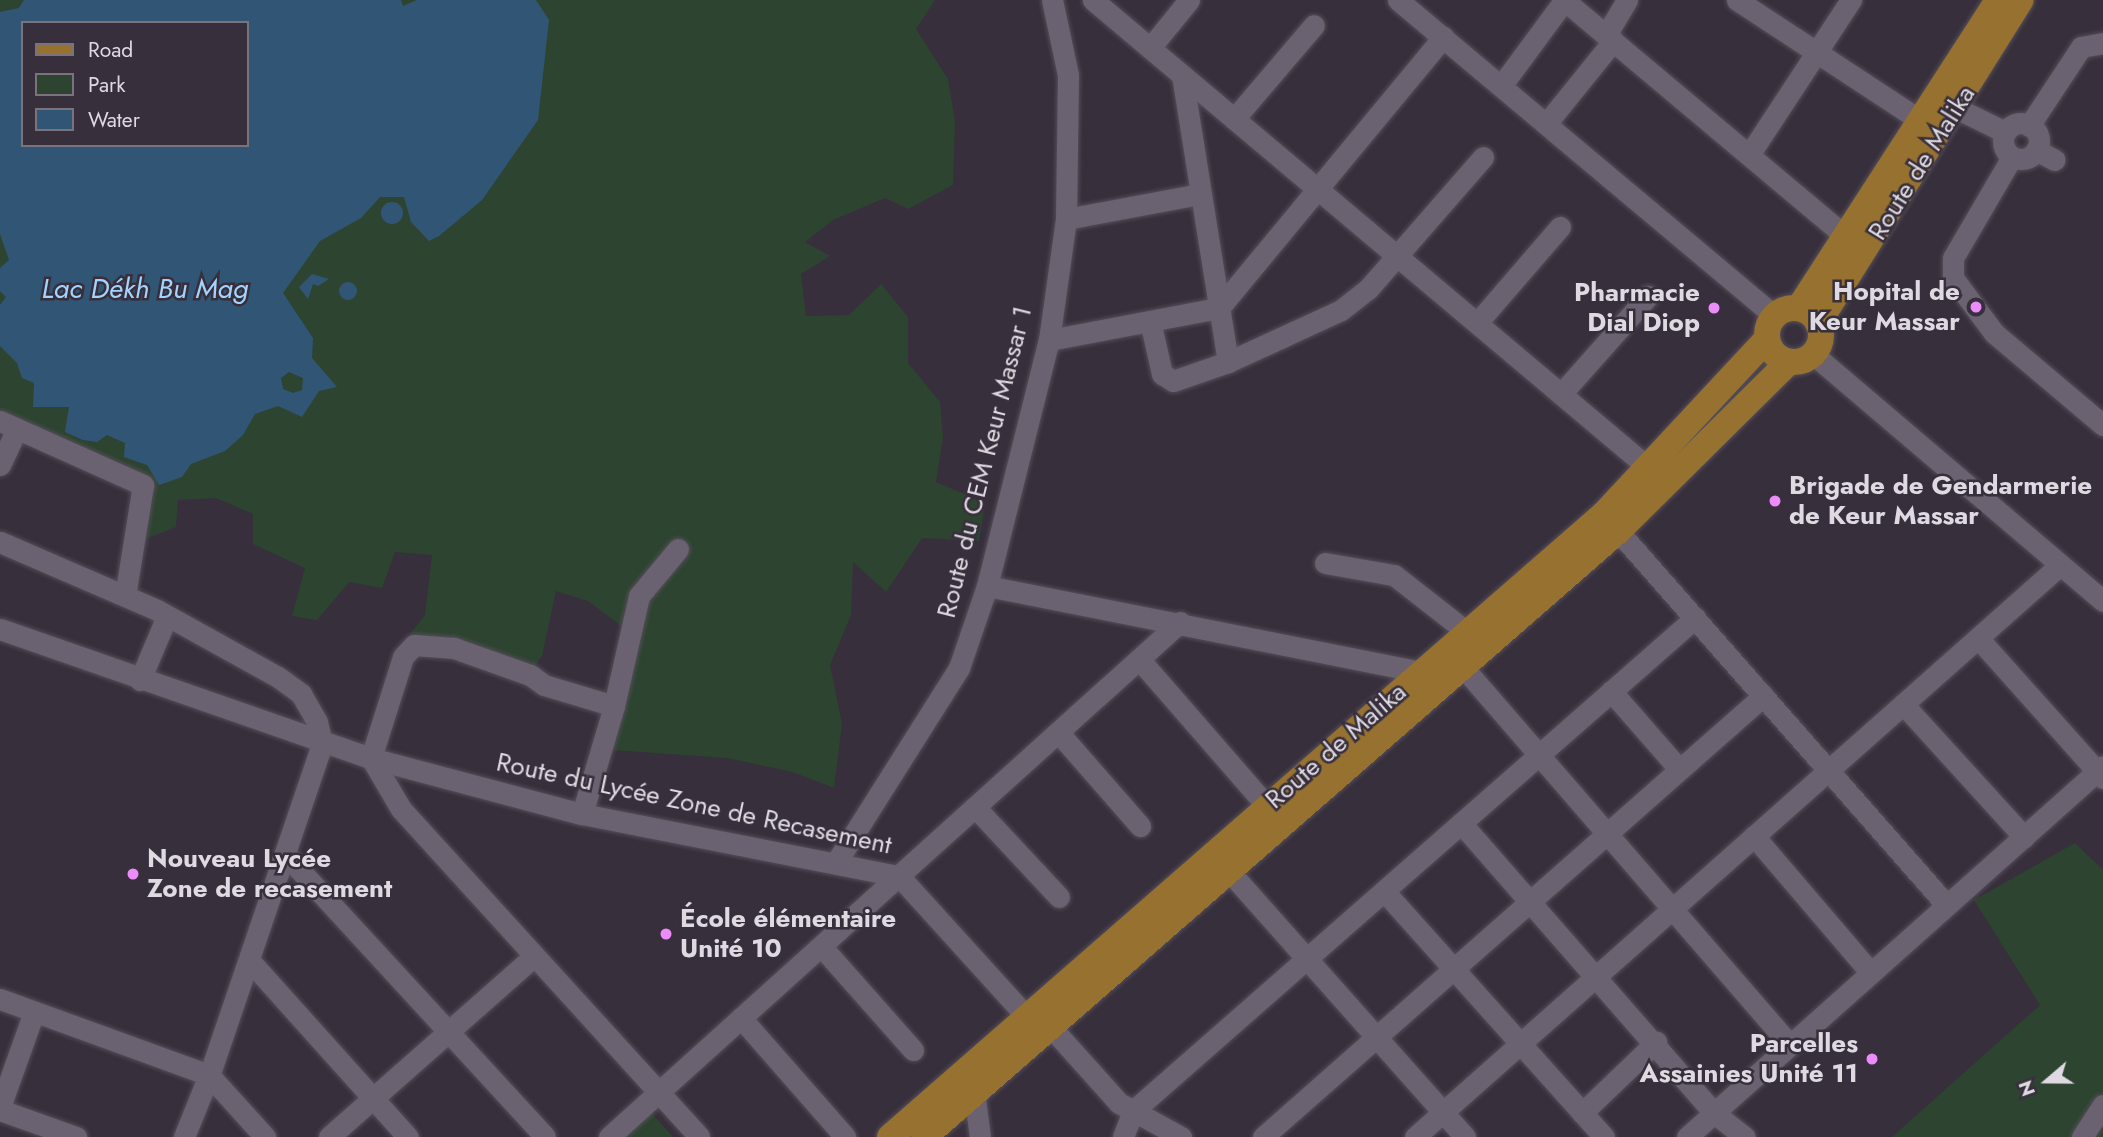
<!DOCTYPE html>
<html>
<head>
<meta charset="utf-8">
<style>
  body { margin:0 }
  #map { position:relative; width:2103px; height:1137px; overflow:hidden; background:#372f3c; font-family:Jost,sans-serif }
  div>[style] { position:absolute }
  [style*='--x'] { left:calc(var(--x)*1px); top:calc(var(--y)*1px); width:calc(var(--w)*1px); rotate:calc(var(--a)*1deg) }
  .green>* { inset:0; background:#2d4430 }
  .water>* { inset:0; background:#315675 }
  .round { border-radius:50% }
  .roads { filter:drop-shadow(0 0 2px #544e58) drop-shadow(0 0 2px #544e58) }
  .minor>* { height:21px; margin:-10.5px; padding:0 10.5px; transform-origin:10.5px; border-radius:10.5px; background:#6b6271 }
  .minor>.ring { margin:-10.5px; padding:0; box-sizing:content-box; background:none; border:21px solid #6b6271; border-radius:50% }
  .major>* { height:26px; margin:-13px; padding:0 13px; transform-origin:13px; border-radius:13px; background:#96712f }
  .major>.ring { margin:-13px; padding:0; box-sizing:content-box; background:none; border:26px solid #96712f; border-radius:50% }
  .dots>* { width:19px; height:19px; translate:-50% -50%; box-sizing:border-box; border:4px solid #372f3c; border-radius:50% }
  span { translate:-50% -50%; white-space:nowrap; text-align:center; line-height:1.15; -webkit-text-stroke:5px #372f3c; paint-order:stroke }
  .street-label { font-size:26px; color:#dfdae2 }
  .poi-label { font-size:26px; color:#dfdae2; font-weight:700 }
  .right { translate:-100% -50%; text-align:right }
  .left { translate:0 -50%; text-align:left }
  .water-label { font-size:28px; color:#a4d4fe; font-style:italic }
  .legend { position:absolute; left:21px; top:21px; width:228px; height:126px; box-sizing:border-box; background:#372f3c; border:2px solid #7a737e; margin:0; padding:9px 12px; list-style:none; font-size:21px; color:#dfdae2 }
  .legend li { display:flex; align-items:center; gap:14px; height:35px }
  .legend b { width:35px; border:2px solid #7a737e }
  .north { position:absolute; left:2012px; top:1046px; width:70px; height:70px; -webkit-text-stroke:5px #372f3c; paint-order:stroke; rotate:250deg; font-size:19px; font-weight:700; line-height:28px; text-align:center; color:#dfdae2 }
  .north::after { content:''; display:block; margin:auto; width:24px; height:32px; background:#dfdae2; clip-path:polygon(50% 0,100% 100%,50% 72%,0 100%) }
</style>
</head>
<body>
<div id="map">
  <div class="green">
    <div style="clip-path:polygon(evenodd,0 0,935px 0,916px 29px,948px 79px,955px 121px,953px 185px,908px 209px,885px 198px,833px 220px,805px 242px,830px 256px,801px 274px,806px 316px,849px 315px,881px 284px,908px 317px,908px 363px,940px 402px,943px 437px,936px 482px,985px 503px,979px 541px,922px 538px,886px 592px,853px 562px,851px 615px,830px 665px,842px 724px,834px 788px,793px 772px,727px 758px,612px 750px,624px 628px,588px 601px,556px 591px,542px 656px,530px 673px,422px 653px,406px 639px,425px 615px,432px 555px,395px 552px,382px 588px,349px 582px,317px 620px,292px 616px,305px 568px,253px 544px,253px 514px,216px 498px,178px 500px,176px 527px,140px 541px,147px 498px,0 411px,0 0,23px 23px,247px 23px,247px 145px,23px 145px,23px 23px)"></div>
    <div style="clip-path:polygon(2075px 843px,2103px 870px,2103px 1137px,1892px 1137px,2040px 1005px,1974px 900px)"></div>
    <div style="clip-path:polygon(650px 1111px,673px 1137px,622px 1137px)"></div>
  </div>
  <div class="water">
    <div style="clip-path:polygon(evenodd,24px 0,401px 0,403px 6px,417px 0,536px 0,549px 20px,538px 120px,482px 200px,439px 236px,429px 241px,411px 222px,404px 197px,380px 197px,361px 218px,320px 241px,283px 293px,313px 338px,312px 358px,337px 387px,319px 391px,302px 417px,278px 406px,255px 414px,243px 435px,225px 451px,191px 464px,182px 477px,159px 485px,147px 465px,124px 457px,125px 443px,107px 435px,97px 442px,83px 440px,65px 432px,69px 407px,33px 407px,34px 383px,22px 378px,17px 363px,0 346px,0 305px,6px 297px,0 291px,0 268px,9px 260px,0 234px,0 12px,19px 8px,24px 0,23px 23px,247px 23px,247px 145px,23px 145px,23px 23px,24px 0,289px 372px,303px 378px,302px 390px,293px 393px,283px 389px,281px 378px,289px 372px)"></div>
    <div class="round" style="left:381px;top:202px;width:22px;height:22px"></div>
    <div style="clip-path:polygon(312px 274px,329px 279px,318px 286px,313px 284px,308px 299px,299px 287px)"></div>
    <div class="round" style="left:339px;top:282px;width:18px;height:18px"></div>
  </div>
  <div class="roads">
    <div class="minor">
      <div style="--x:1093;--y:0;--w:728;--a:40.1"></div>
      <div style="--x:1398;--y:0;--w:492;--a:40"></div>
      <div style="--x:1564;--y:0;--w:368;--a:40"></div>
      <div style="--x:1737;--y:0;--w:222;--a:33.3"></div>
      <div style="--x:1606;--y:35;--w:41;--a:-59"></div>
      <div style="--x:1150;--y:48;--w:62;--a:-50.9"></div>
      <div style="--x:1182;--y:75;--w:291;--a:80.9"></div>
      <div style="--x:1501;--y:86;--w:106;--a:-53.5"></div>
      <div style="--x:1956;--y:108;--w:55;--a:26.1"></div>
      <div style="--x:1234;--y:119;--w:123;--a:-49.6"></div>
      <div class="ring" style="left:2003px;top:123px;width:15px;height:15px"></div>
      <div style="--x:1546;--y:124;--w:107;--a:-51.1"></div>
      <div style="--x:2029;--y:126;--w:95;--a:-56.6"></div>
      <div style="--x:2081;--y:47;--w:22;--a:-10"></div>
      <div style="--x:2036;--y:150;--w:21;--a:28"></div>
      <div style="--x:1749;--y:155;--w:186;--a:-56.7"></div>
      <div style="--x:2012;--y:157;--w:117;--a:120.3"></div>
      <div style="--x:1953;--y:258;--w:20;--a:90"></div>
      <div style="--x:1953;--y:278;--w:69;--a:53.3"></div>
      <div style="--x:1994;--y:333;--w:143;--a:40.2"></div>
      <div style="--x:1066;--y:219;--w:136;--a:-10.6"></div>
      <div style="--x:1150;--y:321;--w:54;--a:77.2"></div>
      <div style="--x:1162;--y:374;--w:13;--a:32"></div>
      <div style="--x:1173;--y:381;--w:58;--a:-19.1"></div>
      <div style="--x:1228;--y:362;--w:124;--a:-24.7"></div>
      <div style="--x:1341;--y:310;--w:34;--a:-38"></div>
      <div style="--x:1368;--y:289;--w:175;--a:-48.9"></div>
      <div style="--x:1477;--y:323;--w:127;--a:-49.2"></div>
      <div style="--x:1049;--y:340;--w:173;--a:-10.7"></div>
      <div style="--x:1219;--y:308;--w:352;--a:-50.4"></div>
      <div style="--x:1813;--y:354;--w:381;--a:40.4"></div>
      <div style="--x:1561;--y:394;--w:131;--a:-48.4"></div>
      <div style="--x:0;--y:421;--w:157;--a:24.1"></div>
      <div style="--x:143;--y:485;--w:112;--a:99.2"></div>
      <div style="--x:0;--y:465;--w:40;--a:-65"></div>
      <div style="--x:1618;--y:531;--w:498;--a:48.7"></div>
      <div style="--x:0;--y:542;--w:171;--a:23.4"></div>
      <div style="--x:157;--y:610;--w:138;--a:29"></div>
      <div style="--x:278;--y:677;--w:29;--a:36"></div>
      <div style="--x:301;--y:694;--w:32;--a:60"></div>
      <div style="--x:317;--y:722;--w:23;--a:77"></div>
      <div style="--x:322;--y:744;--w:350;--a:108.8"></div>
      <div style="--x:209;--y:1075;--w:67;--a:112"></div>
      <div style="--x:1325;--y:563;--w:70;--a:9.9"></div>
      <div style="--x:1394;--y:575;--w:93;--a:38"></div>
      <div style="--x:987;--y:586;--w:442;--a:11.2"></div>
      <div style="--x:0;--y:629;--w:393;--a:19.2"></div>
      <div style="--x:371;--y:758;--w:218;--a:14.9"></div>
      <div style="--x:582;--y:814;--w:323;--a:11.1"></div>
      <div style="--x:899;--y:876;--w:188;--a:47.8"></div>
      <div style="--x:1978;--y:638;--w:188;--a:48.2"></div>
      <div style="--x:1139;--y:659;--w:195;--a:49"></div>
      <div style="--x:1462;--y:666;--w:501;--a:49.13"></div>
      <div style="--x:140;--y:680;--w:69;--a:-67.1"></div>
      <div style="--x:1611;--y:691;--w:103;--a:48.9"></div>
      <div style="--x:1903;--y:704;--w:180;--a:47.7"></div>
      <div style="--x:614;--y:706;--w:73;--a:-163.3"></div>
      <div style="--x:544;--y:685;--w:17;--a:-144"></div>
      <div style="--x:530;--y:675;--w:81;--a:-160.4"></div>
      <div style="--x:454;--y:648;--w:40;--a:-175.7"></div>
      <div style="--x:414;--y:645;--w:16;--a:133"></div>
      <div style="--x:403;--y:657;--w:106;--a:107.6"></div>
      <div style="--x:371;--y:758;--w:59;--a:59.5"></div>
      <div style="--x:401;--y:809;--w:443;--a:47.7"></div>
      <div style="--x:1058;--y:732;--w:125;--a:48.9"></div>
      <div style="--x:975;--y:807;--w:123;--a:47"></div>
      <div style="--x:582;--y:814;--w:113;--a:-73.5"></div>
      <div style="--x:614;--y:706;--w:113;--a:-77.2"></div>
      <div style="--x:639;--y:596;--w:61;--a:-50.3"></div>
      <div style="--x:1461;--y:823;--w:385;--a:48.9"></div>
      <div style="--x:1714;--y:1113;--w:39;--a:38"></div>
      <div style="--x:1754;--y:836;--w:180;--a:49.5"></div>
      <div style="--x:285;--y:854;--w:384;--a:47.4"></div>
      <div style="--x:837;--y:861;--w:228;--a:-57.7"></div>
      <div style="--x:959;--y:668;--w:87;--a:-71.1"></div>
      <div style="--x:987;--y:586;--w:254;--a:-75.9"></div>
      <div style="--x:1049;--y:340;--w:122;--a:-82"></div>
      <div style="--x:1066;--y:219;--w:144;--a:-89.2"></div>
      <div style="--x:1068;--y:75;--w:77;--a:-102"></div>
      <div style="--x:1228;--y:870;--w:357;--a:48.4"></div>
      <div style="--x:1384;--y:891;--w:330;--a:48.2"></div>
      <div style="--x:821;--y:946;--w:139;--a:48.5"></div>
      <div style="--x:249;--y:960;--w:238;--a:48.1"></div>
      <div style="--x:0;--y:999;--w:222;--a:20"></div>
      <div style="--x:209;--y:1075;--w:84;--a:47.9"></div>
      <div style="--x:741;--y:1018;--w:158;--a:48.8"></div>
      <div style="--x:1049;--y:1025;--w:105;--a:48.1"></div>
      <div style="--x:1119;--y:1103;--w:71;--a:28.7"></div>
      <div style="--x:974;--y:1092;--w:45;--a:82.4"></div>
      <div style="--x:0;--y:1107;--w:101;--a:-70.3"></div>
      <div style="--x:0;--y:1110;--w:81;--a:19.6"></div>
      <div style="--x:1582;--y:1113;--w:103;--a:-43.8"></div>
      <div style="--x:329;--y:1137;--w:273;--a:-41.4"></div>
      <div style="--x:609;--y:1137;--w:769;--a:-42.05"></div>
      <div style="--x:1123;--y:1137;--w:28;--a:-69"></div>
      <div style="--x:1133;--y:1111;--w:748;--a:-41.26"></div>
      <div style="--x:1263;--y:1137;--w:667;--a:-41.41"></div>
      <div style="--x:1415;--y:1137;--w:862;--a:-41.57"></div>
      <div style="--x:1687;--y:1137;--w:557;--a:-41.73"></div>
      <div style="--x:2082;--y:1137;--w:38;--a:-57"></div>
    </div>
    <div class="major">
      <div style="--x:1799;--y:308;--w:367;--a:-57.1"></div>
      <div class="ring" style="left:1767px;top:308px;width:28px;height:28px"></div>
      <div style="--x:1818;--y:323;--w:381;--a:-57.9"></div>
      <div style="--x:890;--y:1137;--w:948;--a:-41.11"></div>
      <div style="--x:1604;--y:514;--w:239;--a:-47"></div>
      <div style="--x:924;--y:1137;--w:921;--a:-41.13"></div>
      <div style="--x:1618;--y:531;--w:240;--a:-44.7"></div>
    </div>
  </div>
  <div class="dots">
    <div style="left:1976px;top:307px;background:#ec8cfa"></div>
    <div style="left:1714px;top:308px;background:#ec8cfa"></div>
    <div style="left:1775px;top:501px;background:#ec8cfa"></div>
    <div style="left:133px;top:874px;background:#ec8cfa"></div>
    <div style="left:666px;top:934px;background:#ec8cfa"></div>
    <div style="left:1872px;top:1059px;background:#ec8cfa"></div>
  </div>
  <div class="street-label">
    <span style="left:1922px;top:163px;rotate:-58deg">Route de Malika</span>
    <span style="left:985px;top:462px;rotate:-76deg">Route du CEM Keur Massar 1</span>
    <span style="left:1336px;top:746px;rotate:-41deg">Route de Malika</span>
    <span style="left:694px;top:804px;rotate:12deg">Route du Lycée Zone de Recasement</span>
  </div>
  <div class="poi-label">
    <span class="right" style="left:1960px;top:307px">Hopital de<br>Keur Massar</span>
    <span class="right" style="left:1700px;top:308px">Pharmacie<br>Dial Diop</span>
    <span class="left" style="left:1789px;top:501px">Brigade de Gendarmerie<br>de Keur Massar</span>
    <span class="left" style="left:147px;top:874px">Nouveau Lycée<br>Zone de recasement</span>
    <span class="left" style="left:680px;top:934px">École élémentaire<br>Unité 10</span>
    <span class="right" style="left:1858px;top:1059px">Parcelles<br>Assainies Unité 11</span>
  </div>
  <div class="water-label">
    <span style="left:145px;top:289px">Lac Dékh Bu Mag</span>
  </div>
  <ul class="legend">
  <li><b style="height:9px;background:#96712f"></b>Road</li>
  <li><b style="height:19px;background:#2d4430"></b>Park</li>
  <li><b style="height:19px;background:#315675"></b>Water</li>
  </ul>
  <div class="north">N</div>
</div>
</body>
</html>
